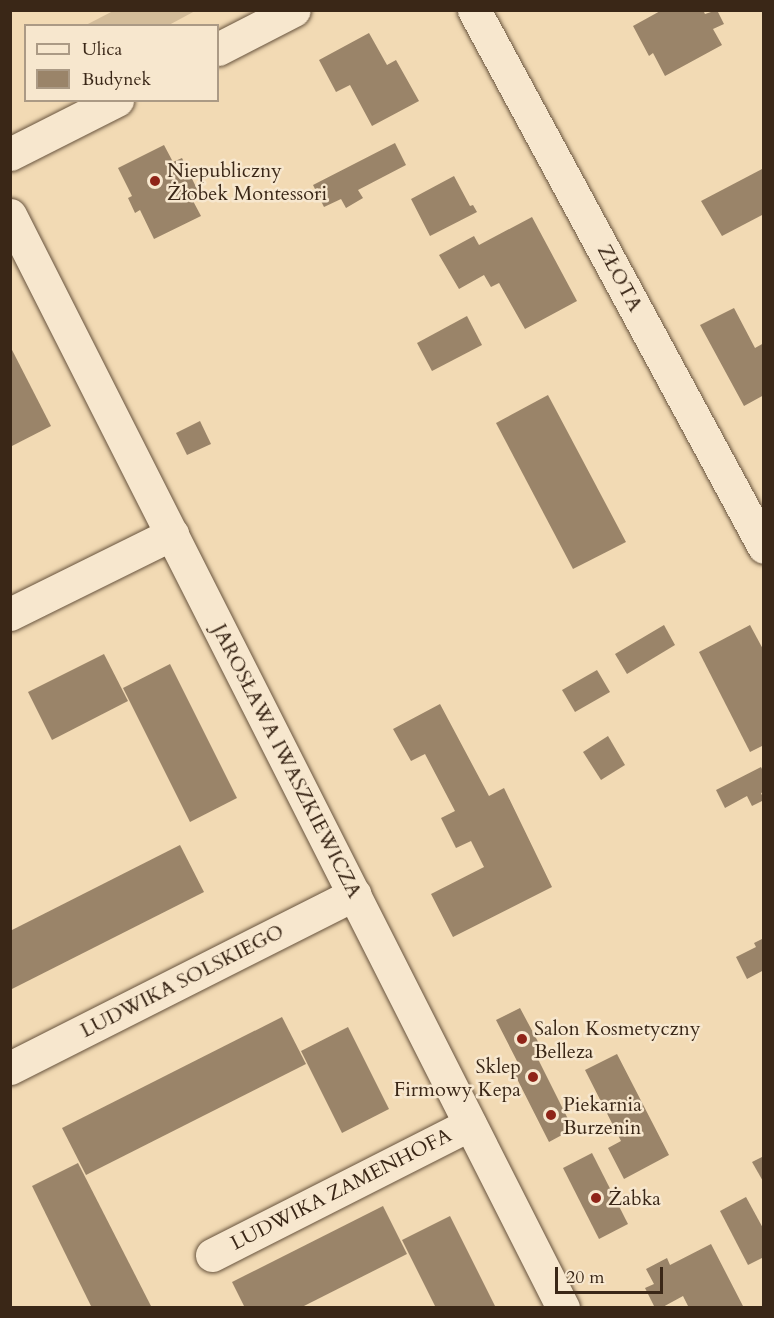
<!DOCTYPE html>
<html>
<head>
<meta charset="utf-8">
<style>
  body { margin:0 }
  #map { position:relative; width:774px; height:1318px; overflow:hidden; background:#f2dab4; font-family:Cardo,serif }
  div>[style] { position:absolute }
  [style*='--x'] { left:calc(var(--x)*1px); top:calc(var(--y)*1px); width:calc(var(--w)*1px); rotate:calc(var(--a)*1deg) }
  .green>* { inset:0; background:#d3bc99 }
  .building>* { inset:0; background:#9a8469 }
  .roads { filter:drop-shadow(0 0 2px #68543e) drop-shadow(0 0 2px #68543e) }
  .minor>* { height:33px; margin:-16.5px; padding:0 16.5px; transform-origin:16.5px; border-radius:16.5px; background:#f7e7ce }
  .dots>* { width:16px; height:16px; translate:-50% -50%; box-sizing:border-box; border:3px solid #f7e7ce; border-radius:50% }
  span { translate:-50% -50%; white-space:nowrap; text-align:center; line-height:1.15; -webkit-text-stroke:5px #f7e7ce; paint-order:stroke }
  .poi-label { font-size:20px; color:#3a2717 }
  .left { translate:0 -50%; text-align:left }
  .right { translate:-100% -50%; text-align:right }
  .street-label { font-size:20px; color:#3a2717 }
  .frame { position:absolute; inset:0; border:12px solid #3a2717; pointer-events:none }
  .legend { position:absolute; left:24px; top:24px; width:195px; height:78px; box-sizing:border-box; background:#f7e7ce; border:2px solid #ab9a85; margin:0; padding:8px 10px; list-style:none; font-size:18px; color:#3a2717 }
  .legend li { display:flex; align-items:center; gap:12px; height:30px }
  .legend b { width:30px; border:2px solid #ab9a85 }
  .scale { position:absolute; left:555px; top:1267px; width:108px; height:27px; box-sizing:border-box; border:3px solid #3a2717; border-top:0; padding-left:8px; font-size:18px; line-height:21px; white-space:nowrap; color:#3a2717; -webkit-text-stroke:4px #f7e7ce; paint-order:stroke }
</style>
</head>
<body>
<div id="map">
  <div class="green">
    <div style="clip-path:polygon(115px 10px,195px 10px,195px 11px,169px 25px,86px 25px)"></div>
  </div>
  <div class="building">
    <div style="clip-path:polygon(662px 10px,703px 10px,705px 14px,717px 10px,724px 24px,713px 29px,722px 45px,665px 76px,653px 53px,649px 56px,633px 26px)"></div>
    <div style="clip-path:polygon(369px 33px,387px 65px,396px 60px,419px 101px,372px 126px,350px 85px,336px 92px,319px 60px)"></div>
    <div style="clip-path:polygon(395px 143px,406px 165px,358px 190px,363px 198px,346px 208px,341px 199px,324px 207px,313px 185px)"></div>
    <div style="clip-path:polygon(164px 145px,173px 162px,182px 158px,196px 187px,200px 195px,192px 199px,201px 216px,154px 239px,140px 210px,135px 213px,128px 198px,132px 196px,118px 168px)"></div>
    <div style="clip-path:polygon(764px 168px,764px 214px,722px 236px,701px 201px)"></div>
    <div style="clip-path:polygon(454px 176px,470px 206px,473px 205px,477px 212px,430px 236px,411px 199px)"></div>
    <div style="clip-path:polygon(532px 217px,577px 301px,525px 329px,499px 283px,491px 287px,484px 275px,459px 289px,439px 255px,474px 236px,479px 245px)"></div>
    <div style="clip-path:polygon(734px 308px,755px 348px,764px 343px,764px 395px,744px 406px,700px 325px)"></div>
    <div style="clip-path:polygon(467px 316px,482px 345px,432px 371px,417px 343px)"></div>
    <div style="clip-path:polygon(10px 346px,51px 426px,10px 447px)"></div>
    <div style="clip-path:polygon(548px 395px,626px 542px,573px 569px,496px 423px)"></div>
    <div style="clip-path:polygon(200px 421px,211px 444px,187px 455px,176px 433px)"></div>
    <div style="clip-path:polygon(664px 625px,675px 645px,627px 674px,615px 654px)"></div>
    <div style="clip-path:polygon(750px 625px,764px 651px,764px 745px,750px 752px,699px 652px)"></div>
    <div style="clip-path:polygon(104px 654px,128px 701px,52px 740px,28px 692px)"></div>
    <div style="clip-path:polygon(170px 664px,237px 798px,190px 822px,123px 688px)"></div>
    <div style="clip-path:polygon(597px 670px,610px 692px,575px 712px,562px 690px)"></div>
    <div style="clip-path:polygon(440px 704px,489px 796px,504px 788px,552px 887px,453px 937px,431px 894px,484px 867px,471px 841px,456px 848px,441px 818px,455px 811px,425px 754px,411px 761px,393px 729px)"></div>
    <div style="clip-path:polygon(608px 736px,625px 765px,601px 780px,583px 752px)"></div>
    <div style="clip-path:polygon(761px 767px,764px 773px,764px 792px,761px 793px,764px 800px,752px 806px,747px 796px,725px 808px,716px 790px)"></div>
    <div style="clip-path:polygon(180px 845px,204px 892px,10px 990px,10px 931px)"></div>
    <div style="clip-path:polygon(764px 938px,764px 970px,747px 979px,736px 957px,756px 947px,754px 943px)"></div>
    <div style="clip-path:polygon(520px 1008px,544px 1053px,537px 1057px,573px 1129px,549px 1142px,511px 1067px,518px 1063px,496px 1020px)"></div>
    <div style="clip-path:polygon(282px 1017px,306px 1064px,86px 1175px,62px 1128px)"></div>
    <div style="clip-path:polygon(348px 1027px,389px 1109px,342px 1133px,301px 1051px)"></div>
    <div style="clip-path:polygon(617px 1054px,669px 1155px,624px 1179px,608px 1148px,621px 1141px,585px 1070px)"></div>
    <div style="clip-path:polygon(592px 1153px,628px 1224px,599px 1239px,563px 1168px)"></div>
    <div style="clip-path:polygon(764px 1156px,764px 1183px,752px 1162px)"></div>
    <div style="clip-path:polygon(78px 1163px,152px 1308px,92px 1308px,32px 1186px)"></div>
    <div style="clip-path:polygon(746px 1197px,764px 1230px,764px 1257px,748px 1265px,720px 1211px)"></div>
    <div style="clip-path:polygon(383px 1206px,407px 1254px,300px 1308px,245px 1308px,232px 1282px)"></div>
    <div style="clip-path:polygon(450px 1216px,496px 1308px,436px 1308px,402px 1240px)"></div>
    <div style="clip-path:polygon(711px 1244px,744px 1308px,689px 1308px,683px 1296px,661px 1308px,655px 1308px,645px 1288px,654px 1284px,646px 1269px,667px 1258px,670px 1265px)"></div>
  </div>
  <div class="roads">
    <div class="minor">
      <div style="--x:474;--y:10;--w:610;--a:61.63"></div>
      <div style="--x:218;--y:49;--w:85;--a:-27.2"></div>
      <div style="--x:10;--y:154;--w:120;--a:-26.8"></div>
      <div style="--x:10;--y:215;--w:1225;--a:63.16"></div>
      <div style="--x:10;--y:614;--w:181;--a:-26.3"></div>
      <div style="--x:10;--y:1068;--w:386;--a:-26.8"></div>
      <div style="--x:212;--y:1255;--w:289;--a:-26.9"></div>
    </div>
  </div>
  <div class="dots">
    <div style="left:155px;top:181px;background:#8f2418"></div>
    <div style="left:522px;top:1039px;background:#8f2418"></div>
    <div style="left:533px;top:1077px;background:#8f2418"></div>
    <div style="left:551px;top:1115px;background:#8f2418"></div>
    <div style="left:596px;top:1198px;background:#8f2418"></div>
  </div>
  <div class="poi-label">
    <span class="left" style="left:167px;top:182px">Niepubliczny<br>Żłobek Montessori</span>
    <span class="left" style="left:534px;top:1040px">Salon Kosmetyczny<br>Belleza</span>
    <span class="right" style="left:521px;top:1078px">Sklep<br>Firmowy Kepa</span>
    <span class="left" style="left:563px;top:1116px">Piekarnia<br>Burzenin</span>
    <span class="left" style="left:608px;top:1198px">Żabka</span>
  </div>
  <div class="street-label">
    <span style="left:620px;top:278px;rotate:62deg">ZŁOTA</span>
    <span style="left:287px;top:761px;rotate:63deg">JAROSŁAWA IWASZKIEWICZA</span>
    <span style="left:182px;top:981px;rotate:-27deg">LUDWIKA SOLSKIEGO</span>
    <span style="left:341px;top:1189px;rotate:-27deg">LUDWIKA ZAMENHOFA</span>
  </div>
  <div class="frame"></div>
  <ul class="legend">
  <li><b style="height:8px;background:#f7e7ce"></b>Ulica</li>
  <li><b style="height:16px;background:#9a8469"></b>Budynek</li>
  </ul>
  <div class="scale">20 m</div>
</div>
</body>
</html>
